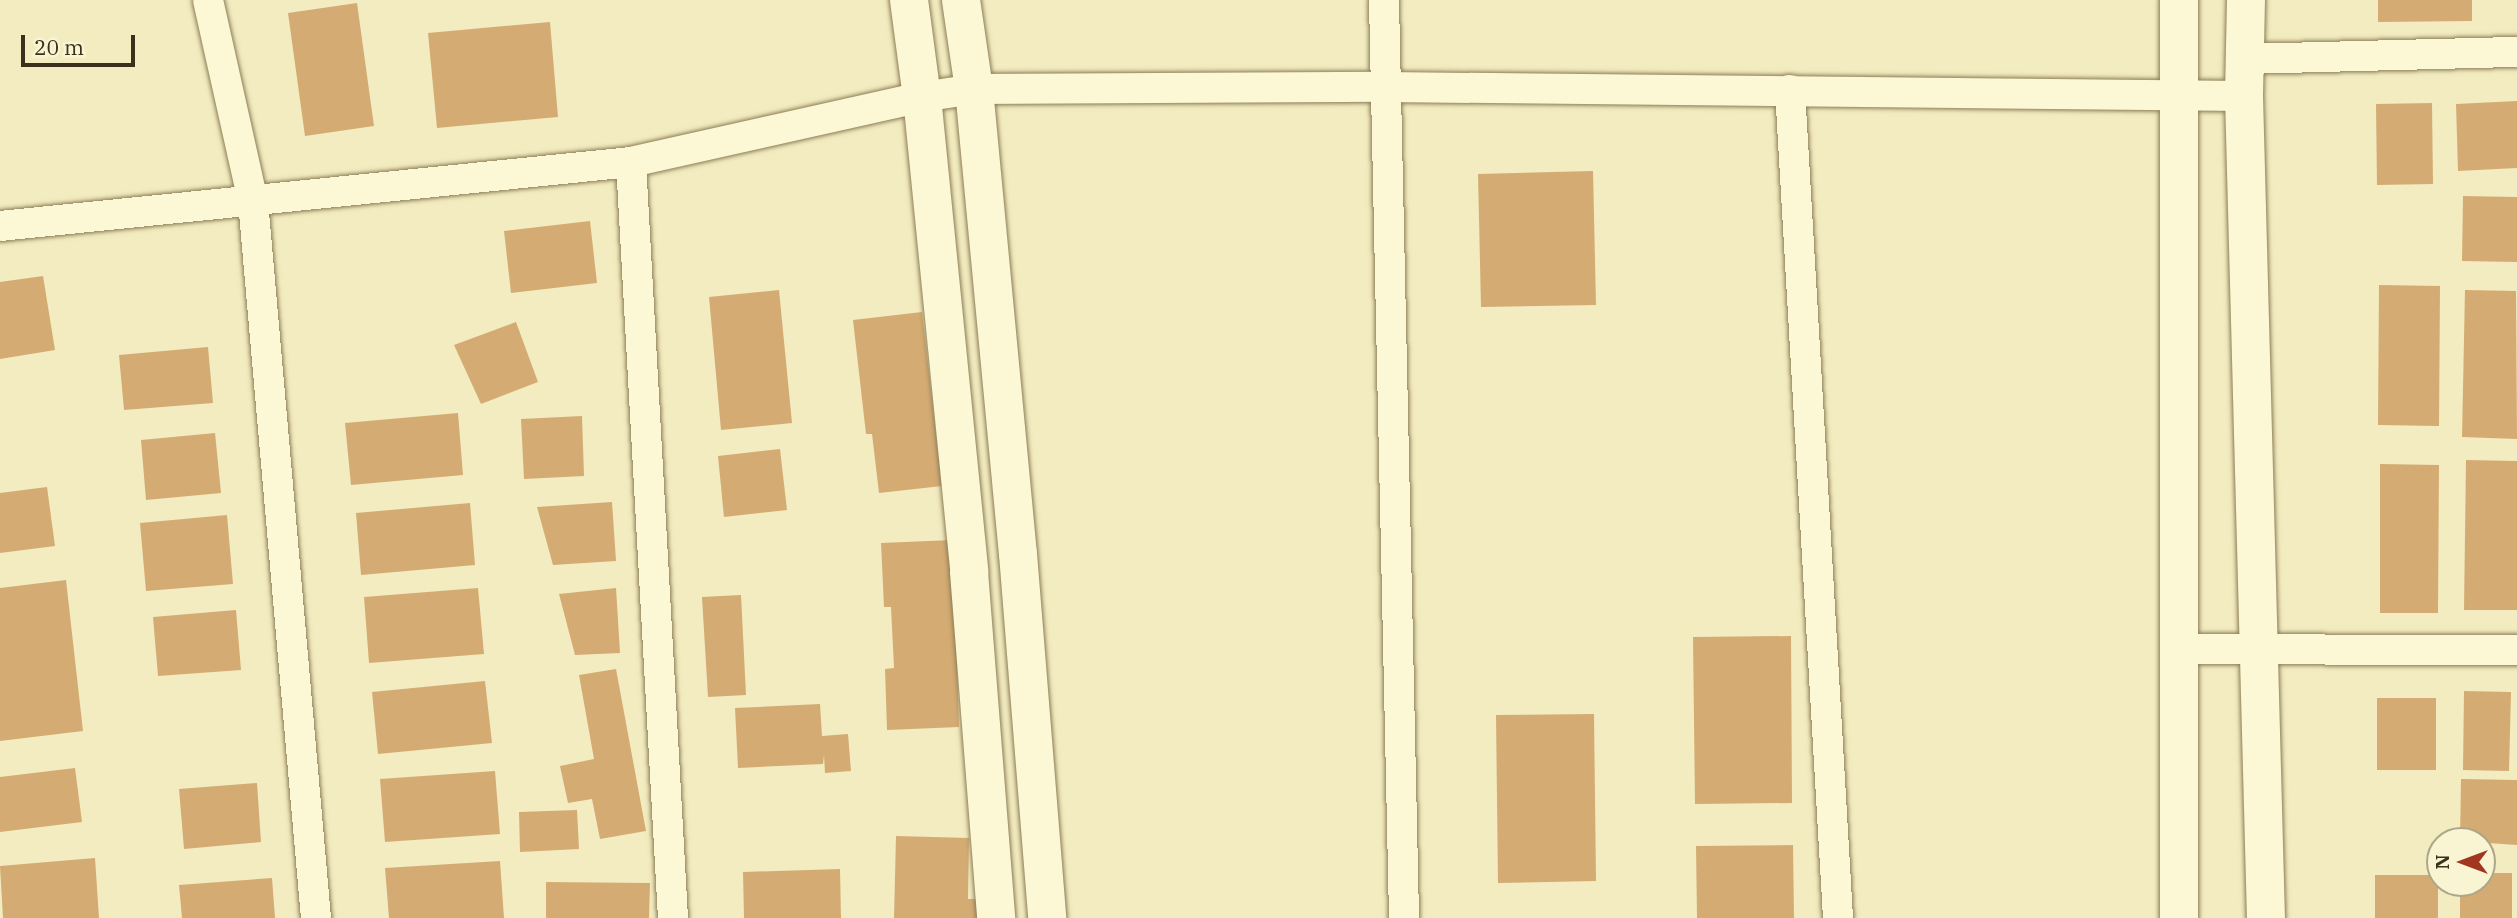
<!DOCTYPE html>
<html>
<head>
<meta charset="utf-8">
<style>
  body { margin:0 }
  #map { position:relative; width:2517px; height:918px; overflow:hidden; background:#f2ecc0; font-family:"IBM Plex Serif",serif }
  div>[style] { position:absolute }
  [style*='--x'] { left:calc(var(--x)*1px); top:calc(var(--y)*1px); width:calc(var(--w)*1px); rotate:calc(var(--a)*1deg) }
  .building>* { inset:0; background:#d4ac73 }
  .roads { filter:drop-shadow(0 0 2px #8d7d56) drop-shadow(0 0 2px #8d7d56) }
  .street>* { height:30px; margin:-15px; padding:0 15px; transform-origin:15px; border-radius:15px; background:#fcf7d4 }
  .secondary>* { height:38px; margin:-19px; padding:0 19px; transform-origin:19px; border-radius:19px; background:#fcf7d4 }
  span { translate:-50% -50%; white-space:nowrap; text-align:center; line-height:1.15; -webkit-text-stroke:5px #f9f4d1; paint-order:stroke }
  .north { position:absolute; left:2426px; top:827px; width:70px; height:70px; box-sizing:border-box; background:#f9f4d1; border:2px solid #ada689; border-radius:50%; rotate:270deg; font-size:19px; font-weight:700; line-height:28px; text-align:center; color:#3b301c }
  .north::after { content:''; display:block; margin:auto; width:24px; height:32px; background:#a13621; clip-path:polygon(50% 0,100% 100%,50% 72%,0 100%) }
  .scale { position:absolute; left:21px; top:35px; width:114px; height:32px; box-sizing:border-box; border:4px solid #3b301c; border-top:0; padding-left:9px; font-size:21px; line-height:24px; white-space:nowrap; color:#3b301c; -webkit-text-stroke:5px #f9f4d1; paint-order:stroke }
</style>
</head>
<body>
<div id="map">
  <div class="building">
    <div style="clip-path:polygon(2378px 0,2472px 0,2472px 21px,2378px 22px)"></div>
    <div style="clip-path:polygon(357px 3px,374px 126px,305px 136px,288px 13px)"></div>
    <div style="clip-path:polygon(550px 22px,558px 117px,437px 128px,428px 33px)"></div>
    <div style="clip-path:polygon(2517px 101px,2517px 168px,2458px 171px,2456px 104px)"></div>
    <div style="clip-path:polygon(2432px 103px,2433px 184px,2377px 185px,2376px 104px)"></div>
    <div style="clip-path:polygon(1593px 171px,1596px 305px,1481px 307px,1478px 174px)"></div>
    <div style="clip-path:polygon(2463px 196px,2517px 197px,2517px 262px,2462px 261px)"></div>
    <div style="clip-path:polygon(590px 221px,597px 283px,511px 293px,504px 231px)"></div>
    <div style="clip-path:polygon(43px 276px,55px 350px,0 359px,0 282px)"></div>
    <div style="clip-path:polygon(2379px 285px,2440px 286px,2439px 426px,2378px 425px)"></div>
    <div style="clip-path:polygon(779px 290px,792px 423px,721px 430px,709px 297px)"></div>
    <div style="clip-path:polygon(2465px 290px,2516px 291px,2517px 439px,2462px 437px)"></div>
    <div style="clip-path:polygon(922px 312px,942px 486px,879px 493px,872px 434px,866px 434px,853px 320px)"></div>
    <div style="clip-path:polygon(516px 322px,538px 382px,481px 404px,454px 345px)"></div>
    <div style="clip-path:polygon(208px 347px,213px 403px,124px 410px,119px 355px)"></div>
    <div style="clip-path:polygon(458px 413px,463px 475px,351px 485px,345px 423px)"></div>
    <div style="clip-path:polygon(582px 416px,584px 476px,524px 479px,521px 419px)"></div>
    <div style="clip-path:polygon(215px 433px,221px 493px,146px 500px,141px 440px)"></div>
    <div style="clip-path:polygon(780px 449px,787px 510px,724px 517px,718px 456px)"></div>
    <div style="clip-path:polygon(2466px 460px,2517px 461px,2517px 610px,2464px 610px)"></div>
    <div style="clip-path:polygon(2380px 464px,2439px 465px,2438px 613px,2380px 613px)"></div>
    <div style="clip-path:polygon(47px 487px,55px 546px,0 553px,0 493px)"></div>
    <div style="clip-path:polygon(612px 502px,616px 561px,553px 565px,537px 507px)"></div>
    <div style="clip-path:polygon(470px 503px,475px 565px,361px 575px,356px 513px)"></div>
    <div style="clip-path:polygon(227px 515px,233px 584px,146px 591px,140px 523px)"></div>
    <div style="clip-path:polygon(953px 540px,959px 727px,887px 730px,885px 669px,894px 668px,891px 607px,884px 607px,881px 543px)"></div>
    <div style="clip-path:polygon(66px 580px,83px 731px,0 741px,0 588px)"></div>
    <div style="clip-path:polygon(478px 588px,484px 654px,369px 663px,364px 597px)"></div>
    <div style="clip-path:polygon(616px 588px,620px 653px,575px 655px,559px 594px)"></div>
    <div style="clip-path:polygon(741px 595px,746px 695px,708px 697px,702px 597px)"></div>
    <div style="clip-path:polygon(236px 610px,241px 670px,158px 676px,153px 617px)"></div>
    <div style="clip-path:polygon(1791px 636px,1792px 803px,1695px 804px,1693px 637px)"></div>
    <div style="clip-path:polygon(616px 669px,646px 831px,600px 839px,592px 799px,568px 803px,560px 766px,594px 759px,579px 675px)"></div>
    <div style="clip-path:polygon(485px 681px,492px 743px,378px 754px,372px 692px)"></div>
    <div style="clip-path:polygon(2464px 691px,2511px 692px,2509px 771px,2463px 770px)"></div>
    <div style="clip-path:polygon(2377px 698px,2436px 698px,2436px 770px,2377px 770px)"></div>
    <div style="clip-path:polygon(820px 704px,822px 736px,848px 734px,851px 771px,825px 773px,824px 755px,823px 764px,738px 768px,735px 708px)"></div>
    <div style="clip-path:polygon(1594px 714px,1596px 881px,1498px 883px,1496px 715px)"></div>
    <div style="clip-path:polygon(75px 768px,82px 822px,0 832px,0 777px)"></div>
    <div style="clip-path:polygon(495px 771px,500px 834px,385px 842px,380px 779px)"></div>
    <div style="clip-path:polygon(2461px 779px,2517px 780px,2517px 845px,2460px 841px)"></div>
    <div style="clip-path:polygon(257px 783px,261px 842px,184px 849px,179px 789px)"></div>
    <div style="clip-path:polygon(577px 810px,579px 849px,520px 852px,519px 812px)"></div>
    <div style="clip-path:polygon(896px 836px,969px 838px,968px 899px,982px 899px,982px 918px,894px 918px)"></div>
    <div style="clip-path:polygon(1793px 845px,1794px 918px,1697px 918px,1696px 846px)"></div>
    <div style="clip-path:polygon(95px 858px,99px 918px,3px 918px,0 866px)"></div>
    <div style="clip-path:polygon(500px 861px,504px 918px,389px 918px,385px 868px)"></div>
    <div style="clip-path:polygon(840px 869px,841px 918px,744px 918px,743px 872px)"></div>
    <div style="clip-path:polygon(2482px 873px,2512px 873px,2512px 918px,2460px 918px,2460px 883px,2482px 883px)"></div>
    <div style="clip-path:polygon(2375px 875px,2438px 875px,2438px 918px,2375px 918px)"></div>
    <div style="clip-path:polygon(272px 878px,275px 918px,182px 918px,179px 885px)"></div>
    <div style="clip-path:polygon(546px 882px,650px 883px,649px 918px,546px 918px)"></div>
  </div>
  <div class="roads">
    <div class="street">
      <div style="--x:208;--y:0;--w:206;--a:77.4"></div>
      <div style="--x:253;--y:201;--w:720;--a:84.98"></div>
      <div style="--x:1384;--y:0;--w:918;--a:88.75"></div>
      <div style="--x:2245;--y:59;--w:272;--a:-1.5"></div>
      <div style="--x:1790;--y:90;--w:829;--a:86.68"></div>
      <div style="--x:631;--y:162;--w:757;--a:86.82"></div>
      <div style="--x:0;--y:226;--w:634;--a:-5.79"></div>
      <div style="--x:631;--y:162;--w:298;--a:-12.6"></div>
      <div style="--x:922;--y:97;--w:53;--a:-8.7"></div>
      <div style="--x:974;--y:89;--w:412;--a:-0.3"></div>
      <div style="--x:1386;--y:87;--w:858;--a:0.6"></div>
      <div style="--x:2179;--y:649;--w:338;--a:0.2"></div>
    </div>
    <div class="secondary">
      <div style="--x:909;--y:0;--w:98;--a:82.4"></div>
      <div style="--x:922;--y:97;--w:477;--a:84.3"></div>
      <div style="--x:969;--y:572;--w:347;--a:85.5"></div>
      <div style="--x:961;--y:0;--w:90;--a:81.7"></div>
      <div style="--x:974;--y:89;--w:467;--a:84.6"></div>
      <div style="--x:1018;--y:554;--w:365;--a:85.4"></div>
      <div style="--x:2179;--y:0;--w:918;--a:90"></div>
      <div style="--x:2246;--y:0;--w:96;--a:91.2"></div>
      <div style="--x:2244;--y:96;--w:822;--a:88.47"></div>
    </div>
  </div>
  <div class="north">N</div>
  <div class="scale">20 m</div>
</div>
</body>
</html>
